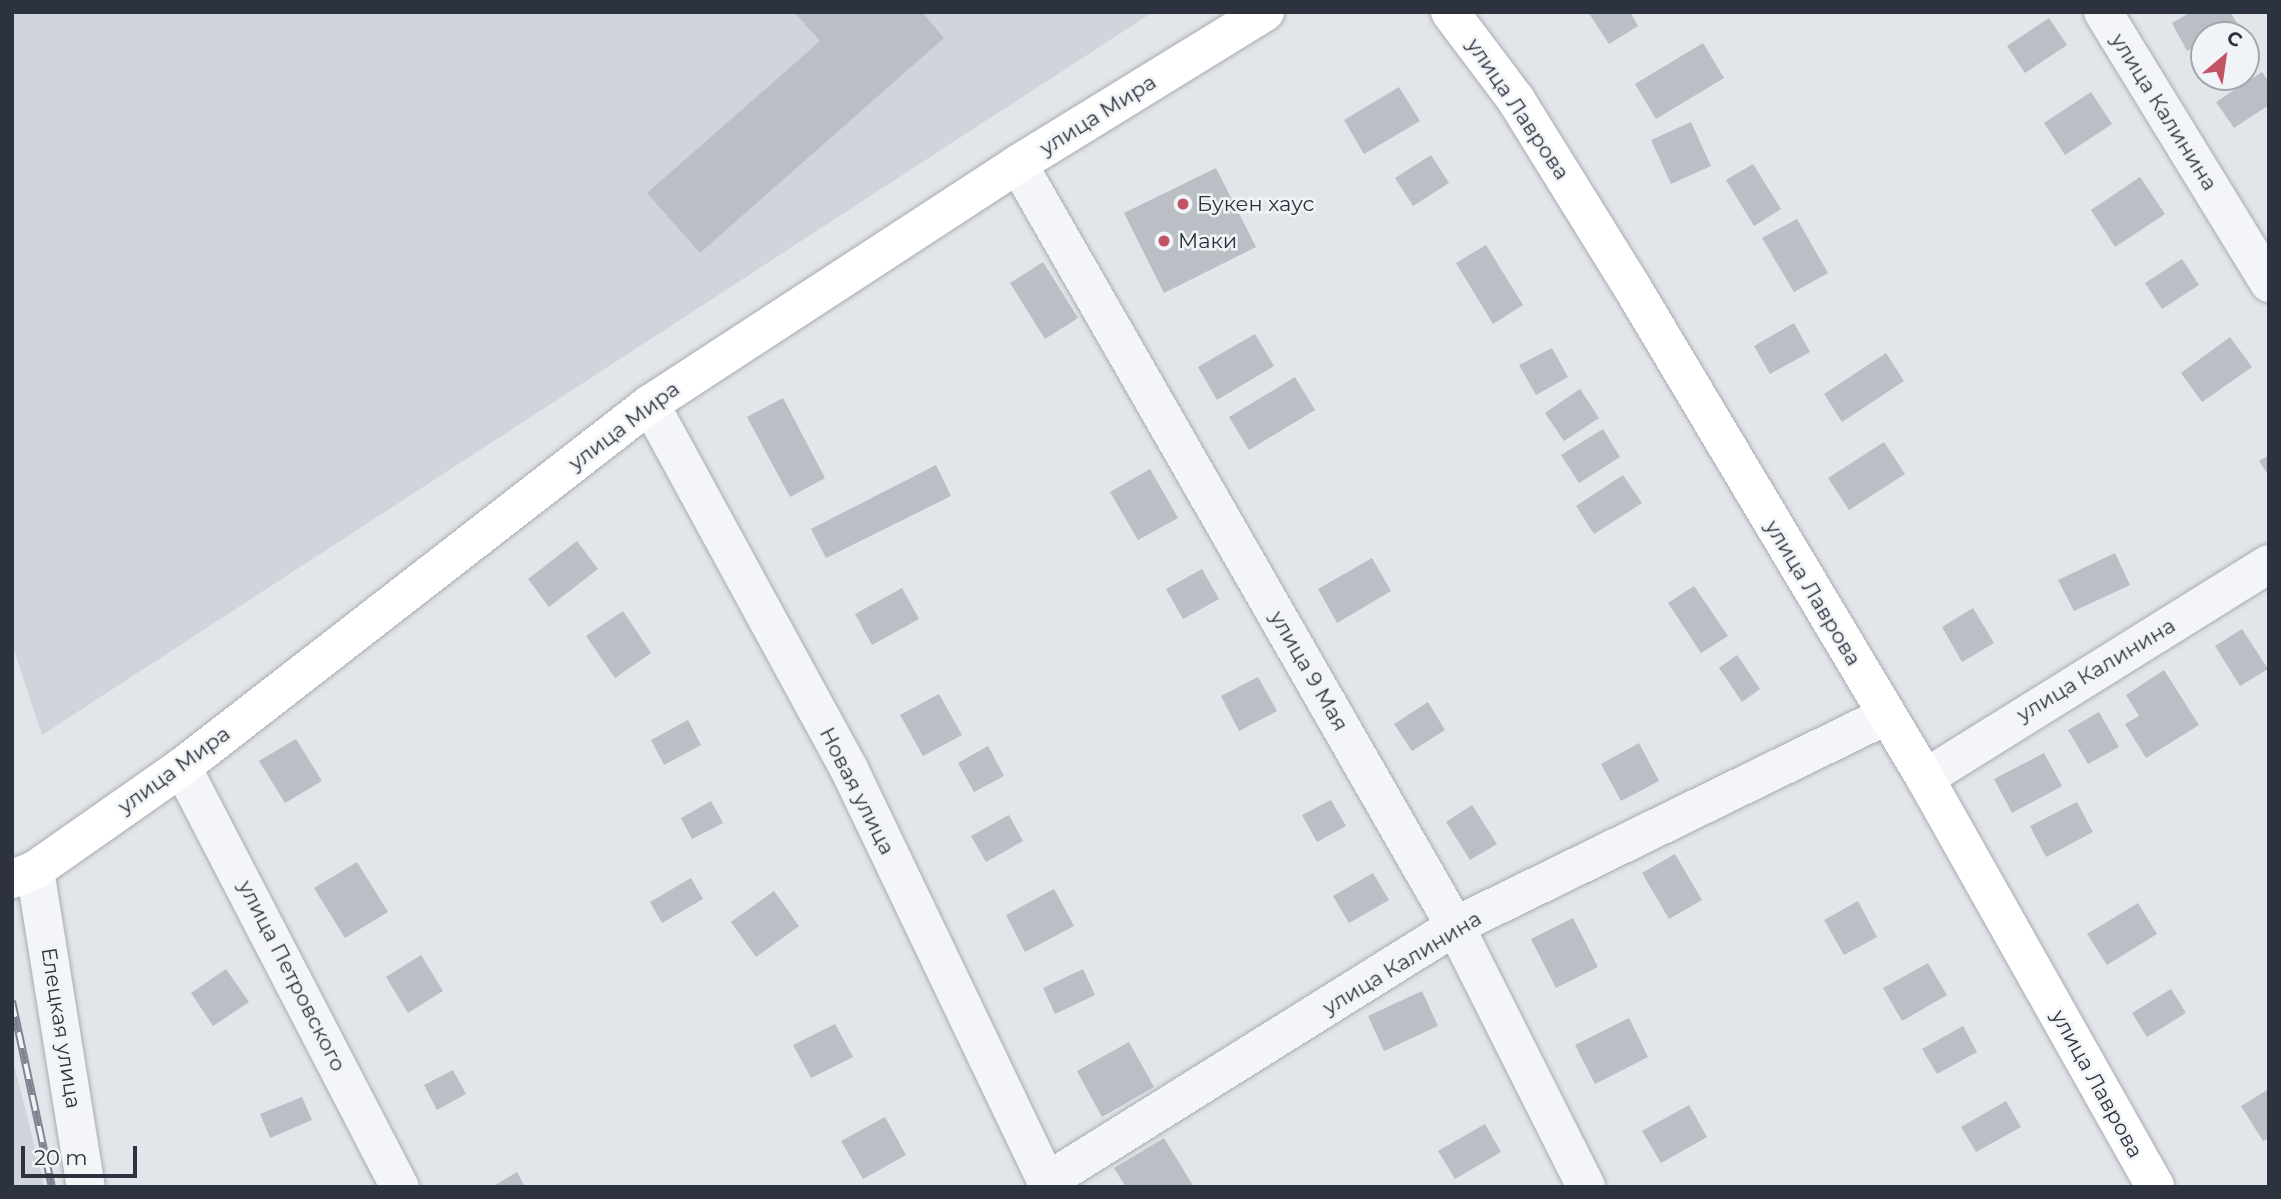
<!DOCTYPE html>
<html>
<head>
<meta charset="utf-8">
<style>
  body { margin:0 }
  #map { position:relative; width:2281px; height:1199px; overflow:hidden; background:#e2e5e9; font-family:Montserrat,sans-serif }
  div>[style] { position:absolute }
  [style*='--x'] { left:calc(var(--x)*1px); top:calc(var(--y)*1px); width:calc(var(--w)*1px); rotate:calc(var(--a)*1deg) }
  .built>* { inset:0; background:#d0d4db }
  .building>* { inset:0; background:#babec5 }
  .roads { filter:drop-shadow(0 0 2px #a8acb3) drop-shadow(0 0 2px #a8acb3) }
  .street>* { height:38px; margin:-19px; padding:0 19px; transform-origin:19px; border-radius:19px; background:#f4f5f8 }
  .secondary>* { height:38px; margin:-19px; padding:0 19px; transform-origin:19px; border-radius:19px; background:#fff }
  .rail>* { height:8px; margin-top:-4px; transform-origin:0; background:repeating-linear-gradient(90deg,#f1f4f6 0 16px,#7d8591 0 32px); box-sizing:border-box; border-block:2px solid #7d8591 }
  .dots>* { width:19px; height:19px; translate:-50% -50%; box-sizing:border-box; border:4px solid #f1f4f6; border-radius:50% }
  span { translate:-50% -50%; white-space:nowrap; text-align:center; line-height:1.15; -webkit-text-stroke:5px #f1f4f6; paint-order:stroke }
  .street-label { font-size:21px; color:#2c333f }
  .poi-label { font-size:21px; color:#2c333f }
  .left { translate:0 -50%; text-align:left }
  .frame { position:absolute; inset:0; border:14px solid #2c333f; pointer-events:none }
  .north { position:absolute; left:2190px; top:21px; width:70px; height:70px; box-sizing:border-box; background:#f1f4f6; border:2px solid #a2a7ad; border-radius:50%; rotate:29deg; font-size:19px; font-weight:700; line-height:28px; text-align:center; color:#2c333f }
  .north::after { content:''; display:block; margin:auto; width:24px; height:32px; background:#c25365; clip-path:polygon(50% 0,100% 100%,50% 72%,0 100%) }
  .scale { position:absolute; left:21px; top:1146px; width:116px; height:32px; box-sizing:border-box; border:4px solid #2c333f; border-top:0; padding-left:9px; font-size:21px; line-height:24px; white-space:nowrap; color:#2c333f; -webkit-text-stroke:5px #f1f4f6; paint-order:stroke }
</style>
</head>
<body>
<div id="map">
  <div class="built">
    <div style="clip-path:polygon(12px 12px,1153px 12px,42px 735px,12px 644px)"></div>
    <div style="clip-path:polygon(12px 1057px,42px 1175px,44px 1187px,12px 1187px)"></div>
  </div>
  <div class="building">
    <div style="clip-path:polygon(794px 12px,922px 12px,944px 38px,700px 253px,647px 193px,820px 41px)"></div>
    <div style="clip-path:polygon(1588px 12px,1630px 12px,1638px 26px,1609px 44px)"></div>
    <div style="clip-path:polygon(2191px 12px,2230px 12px,2237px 23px,2216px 35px,2204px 35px,2204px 41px,2187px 51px,2172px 23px)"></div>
    <div style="clip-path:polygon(2049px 18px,2067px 45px,2025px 73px,2007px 46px)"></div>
    <div style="clip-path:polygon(1703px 43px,1724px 78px,1656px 119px,1635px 84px)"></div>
    <div style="clip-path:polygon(2262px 72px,2269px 82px,2269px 105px,2234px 128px,2216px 102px)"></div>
    <div style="clip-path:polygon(1399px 87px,1420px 121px,1364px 154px,1344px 120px)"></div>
    <div style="clip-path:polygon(2091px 92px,2112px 124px,2065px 155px,2044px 123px)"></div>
    <div style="clip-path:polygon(1691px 122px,1711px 166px,1671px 184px,1651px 140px)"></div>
    <div style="clip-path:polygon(1431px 155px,1449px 183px,1413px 206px,1395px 178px)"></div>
    <div style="clip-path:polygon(1753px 164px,1781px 209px,1754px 226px,1726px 180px)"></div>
    <div style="clip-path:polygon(1216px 168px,1256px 247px,1164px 293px,1124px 213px)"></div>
    <div style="clip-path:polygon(2140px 177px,2165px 214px,2115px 247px,2091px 210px)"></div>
    <div style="clip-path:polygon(1797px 219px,1828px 273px,1794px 292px,1762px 238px)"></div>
    <div style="clip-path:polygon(1486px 245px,1523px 305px,1493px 324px,1456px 263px)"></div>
    <div style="clip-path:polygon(2182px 259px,2199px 285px,2162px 309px,2145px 283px)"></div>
    <div style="clip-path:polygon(1043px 262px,1078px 318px,1045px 339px,1010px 283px)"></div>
    <div style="clip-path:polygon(1794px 323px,1810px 352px,1770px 374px,1754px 346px)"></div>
    <div style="clip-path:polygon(1255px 334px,1274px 366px,1217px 400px,1198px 367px)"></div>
    <div style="clip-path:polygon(2230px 337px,2252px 367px,2202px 402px,2181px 373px)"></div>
    <div style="clip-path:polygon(1552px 348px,1568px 377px,1536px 395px,1519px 365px)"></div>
    <div style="clip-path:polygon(1886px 353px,1904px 381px,1842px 422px,1824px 394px)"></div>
    <div style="clip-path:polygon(1295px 377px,1315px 410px,1249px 450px,1229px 417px)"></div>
    <div style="clip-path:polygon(1580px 389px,1599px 418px,1564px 441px,1545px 413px)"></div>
    <div style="clip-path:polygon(783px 398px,825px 478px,790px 497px,747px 417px)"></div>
    <div style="clip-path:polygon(1603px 429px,1620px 457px,1579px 483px,1561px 455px)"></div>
    <div style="clip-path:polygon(1884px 442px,1905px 474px,1849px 510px,1828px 478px)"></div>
    <div style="clip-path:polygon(2269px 455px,2269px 476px,2259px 461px)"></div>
    <div style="clip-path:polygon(936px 465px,951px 496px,826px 558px,811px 529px)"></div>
    <div style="clip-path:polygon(1150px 469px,1178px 518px,1138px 540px,1110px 492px)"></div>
    <div style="clip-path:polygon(1623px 475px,1642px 503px,1594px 534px,1576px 506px)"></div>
    <div style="clip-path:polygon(577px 541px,598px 569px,549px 607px,528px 579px)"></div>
    <div style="clip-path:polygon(2115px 553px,2130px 585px,2074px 611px,2058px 580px)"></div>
    <div style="clip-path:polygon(1372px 558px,1391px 591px,1337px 623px,1318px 589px)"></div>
    <div style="clip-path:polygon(1202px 569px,1219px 599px,1183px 619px,1166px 589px)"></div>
    <div style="clip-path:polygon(1694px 586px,1728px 636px,1701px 653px,1668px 603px)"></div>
    <div style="clip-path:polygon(902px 588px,919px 619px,872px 645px,855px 614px)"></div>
    <div style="clip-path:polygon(1973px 608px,1994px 643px,1962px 662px,1942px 627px)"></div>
    <div style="clip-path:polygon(623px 611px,651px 653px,615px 678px,586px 636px)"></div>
    <div style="clip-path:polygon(2242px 629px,2268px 669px,2240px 686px,2215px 646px)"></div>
    <div style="clip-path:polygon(1737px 655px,1760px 689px,1742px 702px,1719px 668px)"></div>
    <div style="clip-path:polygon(2164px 670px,2199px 725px,2146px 758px,2125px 724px,2139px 716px,2126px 695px)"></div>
    <div style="clip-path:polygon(1258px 677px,1277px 711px,1239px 731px,1221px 696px)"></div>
    <div style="clip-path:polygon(939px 694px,962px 735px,923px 756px,900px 715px)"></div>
    <div style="clip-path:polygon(1428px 702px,1445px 730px,1412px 751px,1394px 724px)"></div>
    <div style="clip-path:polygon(2099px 712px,2119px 747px,2088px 764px,2068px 730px)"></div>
    <div style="clip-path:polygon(688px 720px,701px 745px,664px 765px,651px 740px)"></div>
    <div style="clip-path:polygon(296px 739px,322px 781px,285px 803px,259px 761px)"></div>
    <div style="clip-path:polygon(1639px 743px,1659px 781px,1621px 801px,1601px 764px)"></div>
    <div style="clip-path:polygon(988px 746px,1004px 776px,974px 792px,958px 763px)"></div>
    <div style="clip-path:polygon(2044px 753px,2062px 786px,2012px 813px,1994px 779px)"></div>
    <div style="clip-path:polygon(1331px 800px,1346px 826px,1317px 842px,1302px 815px)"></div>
    <div style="clip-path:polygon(711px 801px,723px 823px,692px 839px,681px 818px)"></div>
    <div style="clip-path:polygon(2077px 802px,2093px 832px,2046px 857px,2030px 826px)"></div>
    <div style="clip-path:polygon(1472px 805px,1497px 844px,1470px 860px,1446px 822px)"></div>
    <div style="clip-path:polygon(1009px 815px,1023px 841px,986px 862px,971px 836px)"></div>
    <div style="clip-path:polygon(1675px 854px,1702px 900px,1669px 919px,1642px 873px)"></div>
    <div style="clip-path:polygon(357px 862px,388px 912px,345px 938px,314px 888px)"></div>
    <div style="clip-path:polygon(1373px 873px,1389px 900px,1349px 923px,1333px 896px)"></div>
    <div style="clip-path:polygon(691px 878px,703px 899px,662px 923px,650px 902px)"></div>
    <div style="clip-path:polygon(1054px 889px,1074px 926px,1025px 952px,1006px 915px)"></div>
    <div style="clip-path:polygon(774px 891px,799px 926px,756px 957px,731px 922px)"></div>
    <div style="clip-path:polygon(1858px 901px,1877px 937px,1844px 955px,1824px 920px)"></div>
    <div style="clip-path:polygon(2138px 903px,2157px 934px,2107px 965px,2087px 934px)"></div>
    <div style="clip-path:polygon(1573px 918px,1598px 967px,1556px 988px,1531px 939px)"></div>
    <div style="clip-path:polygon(421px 955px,443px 991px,408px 1013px,386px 977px)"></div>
    <div style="clip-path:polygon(1928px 963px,1947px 995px,1902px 1021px,1883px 988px)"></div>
    <div style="clip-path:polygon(226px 969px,249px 1002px,213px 1026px,191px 993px)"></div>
    <div style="clip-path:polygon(1083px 969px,1095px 995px,1055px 1014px,1043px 988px)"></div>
    <div style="clip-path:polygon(2171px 989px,2186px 1013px,2147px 1037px,2132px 1013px)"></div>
    <div style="clip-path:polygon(1422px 991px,1438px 1026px,1384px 1051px,1368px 1016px)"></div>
    <div style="clip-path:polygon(1629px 1018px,1648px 1057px,1595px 1084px,1575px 1045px)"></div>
    <div style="clip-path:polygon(835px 1024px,853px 1057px,811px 1078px,793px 1045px)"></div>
    <div style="clip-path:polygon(1963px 1026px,1977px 1052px,1937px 1074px,1922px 1049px)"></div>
    <div style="clip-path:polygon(1129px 1042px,1154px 1087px,1102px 1117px,1077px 1071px)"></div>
    <div style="clip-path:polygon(453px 1070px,466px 1094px,437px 1110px,424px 1085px)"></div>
    <div style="clip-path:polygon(2269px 1089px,2269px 1138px,2263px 1141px,2241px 1106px)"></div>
    <div style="clip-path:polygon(302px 1097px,312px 1120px,270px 1138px,260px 1114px)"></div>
    <div style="clip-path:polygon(2006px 1101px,2021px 1127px,1976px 1152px,1961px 1127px)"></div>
    <div style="clip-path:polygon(1689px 1105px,1707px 1137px,1661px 1163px,1642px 1131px)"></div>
    <div style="clip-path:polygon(885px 1117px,906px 1155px,863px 1179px,841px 1141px)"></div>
    <div style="clip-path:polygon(1485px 1124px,1501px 1152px,1455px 1179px,1438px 1151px)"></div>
    <div style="clip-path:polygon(1164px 1138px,1194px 1187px,1126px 1187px,1114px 1168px)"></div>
    <div style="clip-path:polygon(517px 1172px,525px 1187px,492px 1187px)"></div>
  </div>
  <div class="roads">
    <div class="street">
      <div style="--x:2103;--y:12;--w:318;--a:58.5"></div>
      <div style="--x:1018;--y:164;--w:878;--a:60.17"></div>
      <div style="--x:1455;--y:926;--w:292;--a:63.3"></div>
      <div style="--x:650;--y:404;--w:416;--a:61.4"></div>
      <div style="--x:849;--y:769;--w:463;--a:64.4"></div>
      <div style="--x:182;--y:767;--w:473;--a:62.6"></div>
      <div style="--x:1925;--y:778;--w:405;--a:-31.9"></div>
      <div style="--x:35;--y:870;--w:321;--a:80.9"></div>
      <div style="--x:1046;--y:1182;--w:483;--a:-32"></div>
      <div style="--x:1455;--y:926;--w:479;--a:-26"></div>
    </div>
    <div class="secondary">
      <div style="--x:1450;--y:12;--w:110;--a:53.1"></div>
      <div style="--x:1516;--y:100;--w:220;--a:58.2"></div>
      <div style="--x:1632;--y:287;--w:572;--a:59.17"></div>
      <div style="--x:1925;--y:778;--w:469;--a:60.6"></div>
      <div style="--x:12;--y:879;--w:25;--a:-21"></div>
      <div style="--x:35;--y:870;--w:179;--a:-35"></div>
      <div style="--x:182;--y:767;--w:592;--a:-37.8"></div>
      <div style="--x:650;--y:404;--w:439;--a:-33.1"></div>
      <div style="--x:1018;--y:164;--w:290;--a:-31.6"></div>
    </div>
  </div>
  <div class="rail">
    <div style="--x:12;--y:1001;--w:190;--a:77.9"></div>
  </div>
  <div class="dots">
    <div style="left:1183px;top:204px;background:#c25365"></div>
    <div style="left:1164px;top:241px;background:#c25365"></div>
  </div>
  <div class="street-label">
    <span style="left:1518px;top:109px;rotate:56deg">улица Лаврова</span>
    <span style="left:2164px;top:112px;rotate:58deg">улица Калинина</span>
    <span style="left:1098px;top:115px;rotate:-32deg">улица Мира</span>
    <span style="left:624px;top:426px;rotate:-37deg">улица Мира</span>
    <span style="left:1813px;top:593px;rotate:59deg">улица Лаврова</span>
    <span style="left:2096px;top:670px;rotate:-31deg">улица Калинина</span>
    <span style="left:1309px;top:671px;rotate:60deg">улица 9 Мая</span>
    <span style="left:174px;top:770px;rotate:-36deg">улица Мира</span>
    <span style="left:857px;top:791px;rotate:63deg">Новая улица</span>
    <span style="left:1402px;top:963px;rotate:-31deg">улица Калинина</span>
    <span style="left:292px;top:976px;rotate:63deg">улица Петровского</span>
    <span style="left:61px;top:1028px;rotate:81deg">Елецкая улица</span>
    <span style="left:2097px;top:1084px;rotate:61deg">улица Лаврова</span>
  </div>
  <div class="poi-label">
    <span class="left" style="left:1197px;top:204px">Букен хаус</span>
    <span class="left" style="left:1178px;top:241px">Маки</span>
  </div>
  <div class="frame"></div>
  <div class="north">С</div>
  <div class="scale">20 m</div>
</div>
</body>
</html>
